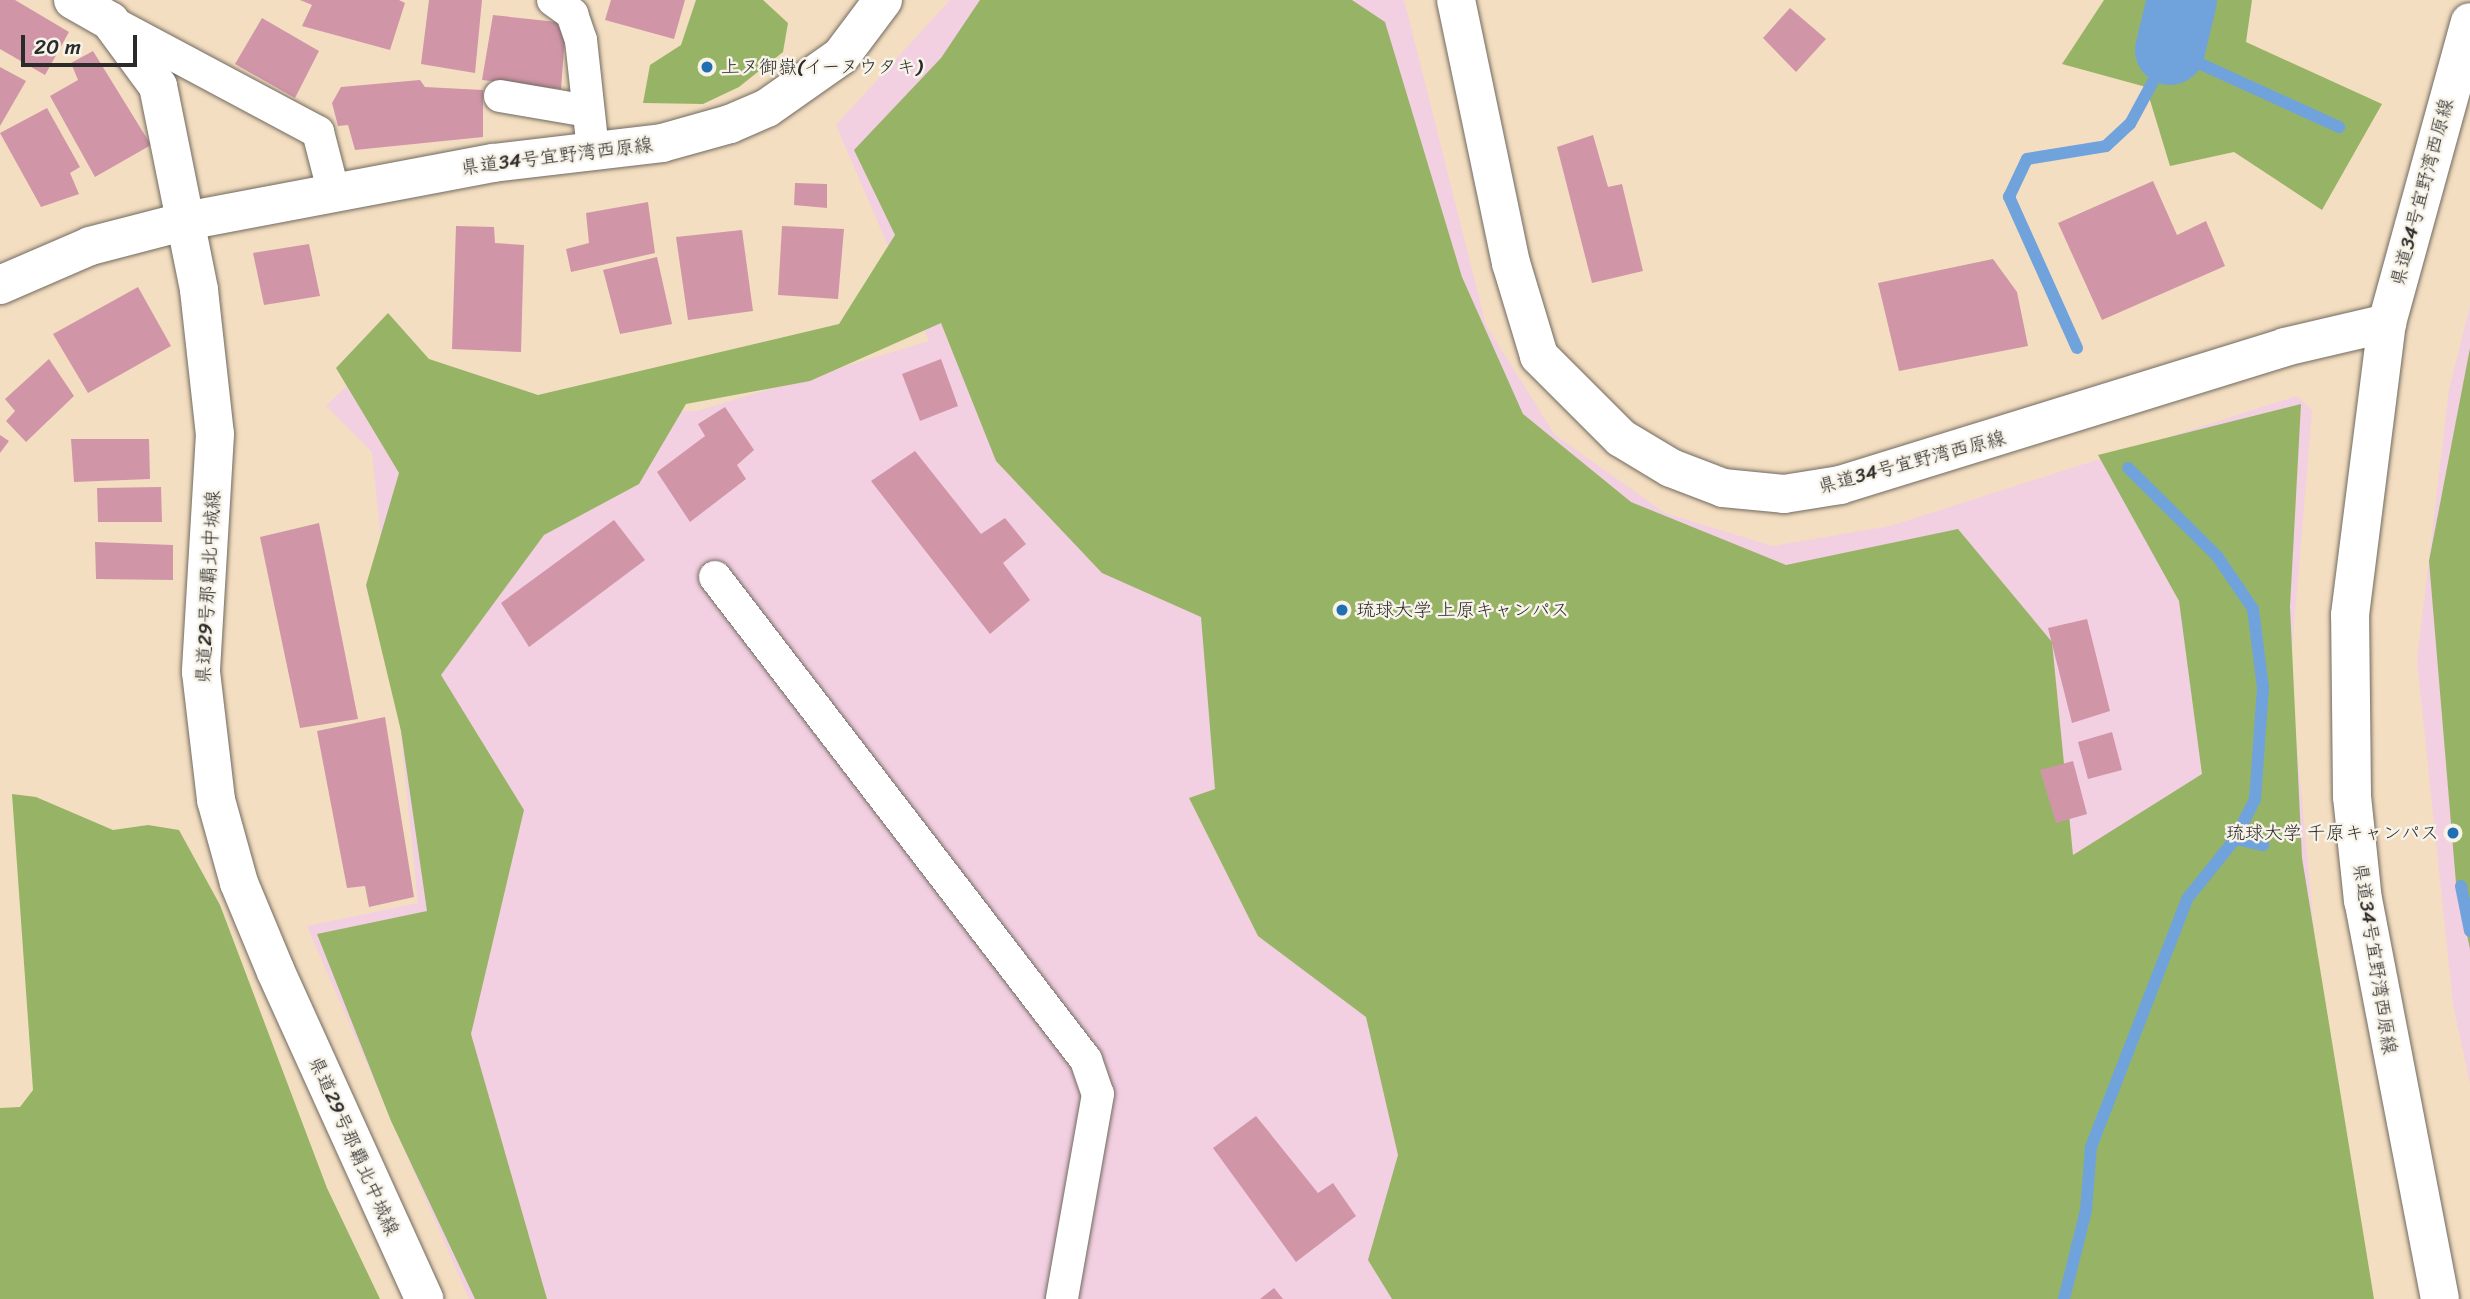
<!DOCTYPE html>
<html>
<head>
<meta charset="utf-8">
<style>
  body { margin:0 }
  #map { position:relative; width:2470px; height:1299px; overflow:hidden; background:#f4dec1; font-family:Sriracha,"Klee One",sans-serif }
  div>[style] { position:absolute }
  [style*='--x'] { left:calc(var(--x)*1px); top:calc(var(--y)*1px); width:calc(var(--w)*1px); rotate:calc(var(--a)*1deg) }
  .built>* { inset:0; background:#f2cfe1 }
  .forest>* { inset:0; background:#97b466 }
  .stream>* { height:12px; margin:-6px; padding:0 6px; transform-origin:6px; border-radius:6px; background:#70a3dc }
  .river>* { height:70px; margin:-35px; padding:0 35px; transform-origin:35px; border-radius:35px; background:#70a3dc }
  .building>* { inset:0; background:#d195a8 }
  .roads { filter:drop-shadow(0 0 2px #716a60) drop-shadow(0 0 2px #716a60) }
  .street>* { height:32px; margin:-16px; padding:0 16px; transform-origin:16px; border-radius:16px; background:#fff }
  .secondary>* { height:38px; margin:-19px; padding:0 19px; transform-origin:19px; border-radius:19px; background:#fff }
  .primary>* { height:38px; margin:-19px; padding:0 19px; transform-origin:19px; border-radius:19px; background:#fff }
  .dots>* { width:19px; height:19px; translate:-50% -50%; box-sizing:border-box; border:4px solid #f7f3e8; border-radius:50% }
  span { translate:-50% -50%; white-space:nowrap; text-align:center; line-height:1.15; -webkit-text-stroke:5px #f7f3e8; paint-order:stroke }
  .poi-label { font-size:19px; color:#2b2b2b }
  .left { translate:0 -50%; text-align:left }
  .right { translate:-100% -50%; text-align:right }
  .street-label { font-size:19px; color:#2b2b2b }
  .scale { position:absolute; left:21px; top:35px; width:116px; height:32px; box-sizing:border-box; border:4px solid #2b2b2b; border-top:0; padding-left:9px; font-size:21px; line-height:24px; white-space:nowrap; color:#2b2b2b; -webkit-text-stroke:5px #f7f3e8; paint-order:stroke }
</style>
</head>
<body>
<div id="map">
  <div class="built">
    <div style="clip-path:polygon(950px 0,1404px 0,1486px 325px,1555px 435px,1665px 513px,1772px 546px,1890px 526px,2297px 396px,2312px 410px,2290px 673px,2330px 1099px,2369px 1299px,469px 1299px,307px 926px,418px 903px,372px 452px,326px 406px,395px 339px,502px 411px,697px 411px,929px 341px,836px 125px)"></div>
    <div style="clip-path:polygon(2470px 306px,2470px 1084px,2453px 1004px,2417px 661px,2449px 389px)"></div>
  </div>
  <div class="forest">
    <div style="clip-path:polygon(696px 0,763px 0,788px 23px,783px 52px,739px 87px,703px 104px,643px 103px,650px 65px,681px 45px)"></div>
    <div style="clip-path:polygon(980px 0,1352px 0,1385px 22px,1462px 277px,1523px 414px,1631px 502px,1786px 565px,1958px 529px,2052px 642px,2073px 855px,2202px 774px,2179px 601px,2098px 455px,2301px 404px,2290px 607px,2302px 858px,2374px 1299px,1392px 1299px,1368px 1260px,1398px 1155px,1366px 1017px,1258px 936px,1189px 798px,1215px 789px,1201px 617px,1102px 573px,996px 461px,941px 323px,810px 381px,686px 404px,639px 484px,544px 535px,441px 675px,524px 810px,471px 1034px,547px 1299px,475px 1299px,391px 1121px,317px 934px,427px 911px,401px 731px,366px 585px,399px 473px,336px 368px,388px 313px,429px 359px,538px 395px,839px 324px,895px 235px,854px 150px,941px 58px)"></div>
    <div style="clip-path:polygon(2104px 0,2252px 0,2246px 42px,2382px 104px,2322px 210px,2234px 152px,2170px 166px,2146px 87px,2062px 64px)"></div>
    <div style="clip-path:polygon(2470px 348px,2470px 949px,2456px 883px,2429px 561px)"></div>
    <div style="clip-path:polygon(12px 794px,36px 797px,113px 830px,148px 825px,179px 830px,220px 905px,327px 1188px,380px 1299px,0 1299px,0 1108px,20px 1107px,33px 1090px)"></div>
  </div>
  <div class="stream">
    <div style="--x:2077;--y:348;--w:166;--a:-114.2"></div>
    <div style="--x:2009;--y:197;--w:42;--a:-64.7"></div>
    <div style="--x:2027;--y:159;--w:80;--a:-9.3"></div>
    <div style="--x:2106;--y:146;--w:33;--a:-43"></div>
    <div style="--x:2130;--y:124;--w:84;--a:-61.6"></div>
    <div style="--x:2170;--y:50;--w:186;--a:24.5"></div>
    <div style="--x:2235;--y:839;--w:29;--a:12"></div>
    <div style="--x:2461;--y:886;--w:46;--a:78.7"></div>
    <div style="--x:2064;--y:1299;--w:92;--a:-76.1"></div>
    <div style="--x:2086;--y:1210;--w:63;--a:-85.5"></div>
    <div style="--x:2091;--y:1147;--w:266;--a:-68.8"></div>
    <div style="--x:2187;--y:899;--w:77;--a:-51.3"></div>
    <div style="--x:2235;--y:839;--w:45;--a:-63.4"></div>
    <div style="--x:2255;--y:799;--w:111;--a:-85.9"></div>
    <div style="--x:2263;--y:688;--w:80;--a:-97.2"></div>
    <div style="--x:2253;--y:609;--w:64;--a:-124.2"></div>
    <div style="--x:2217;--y:556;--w:125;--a:-135.3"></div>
  </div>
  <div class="river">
    <div style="--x:2170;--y:50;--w:51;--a:-76.5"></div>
  </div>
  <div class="building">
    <div style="clip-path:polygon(0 0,15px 0,69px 32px,45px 75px,0 49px)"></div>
    <div style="clip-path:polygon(300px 0,399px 0,405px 3px,390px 50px,302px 26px,312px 5px)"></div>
    <div style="clip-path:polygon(429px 0,482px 0,475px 73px,421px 64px)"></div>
    <div style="clip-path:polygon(611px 0,685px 0,674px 39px,605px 20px)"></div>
    <div style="clip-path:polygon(1790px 8px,1826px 39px,1796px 72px,1763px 38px)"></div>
    <div style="clip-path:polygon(493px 15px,566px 23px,561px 89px,482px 80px)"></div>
    <div style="clip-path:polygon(262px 18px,319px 51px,295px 98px,235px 64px)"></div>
    <div style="clip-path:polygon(93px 51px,151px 145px,95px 177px,50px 96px,78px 80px,71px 63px)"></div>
    <div style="clip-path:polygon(0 67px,26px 81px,0 126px)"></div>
    <div style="clip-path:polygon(420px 80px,425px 87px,483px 90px,483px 137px,355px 150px,348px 125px,338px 126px,332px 103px,341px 87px)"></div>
    <div style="clip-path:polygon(47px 108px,80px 167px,70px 173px,79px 194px,41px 207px,0 133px)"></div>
    <div style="clip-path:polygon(1593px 135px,1608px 187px,1622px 184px,1643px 271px,1592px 283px,1557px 147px)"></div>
    <div style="clip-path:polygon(2153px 181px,2177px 235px,2206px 221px,2225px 266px,2102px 320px,2058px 223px)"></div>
    <div style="clip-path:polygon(795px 183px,827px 184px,827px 208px,794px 205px)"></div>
    <div style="clip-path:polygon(648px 202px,655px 253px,571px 272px,566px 249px,589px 243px,586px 213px)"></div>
    <div style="clip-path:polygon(456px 226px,494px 227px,495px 243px,524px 245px,521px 352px,452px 349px)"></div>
    <div style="clip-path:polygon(782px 226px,844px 229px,838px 299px,778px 295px)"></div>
    <div style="clip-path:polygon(742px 230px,753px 311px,688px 320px,676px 237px)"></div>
    <div style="clip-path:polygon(309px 244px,320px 296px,264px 305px,253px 253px)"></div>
    <div style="clip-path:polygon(657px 257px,672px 324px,620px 334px,603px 270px)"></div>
    <div style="clip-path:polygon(1993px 259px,2017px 292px,2028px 346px,1899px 371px,1878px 283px)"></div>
    <div style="clip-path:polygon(138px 287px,171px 346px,88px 393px,53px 334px)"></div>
    <div style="clip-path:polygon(49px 359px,74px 396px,26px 442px,6px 421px,15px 411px,5px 399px)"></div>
    <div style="clip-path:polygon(941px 359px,958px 406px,920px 421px,902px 374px)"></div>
    <div style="clip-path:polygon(725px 407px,754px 450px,737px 465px,746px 479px,690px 522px,657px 472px,705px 436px,698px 424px)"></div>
    <div style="clip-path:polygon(0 435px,9px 441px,0 453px)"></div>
    <div style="clip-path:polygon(71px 439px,149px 439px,150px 479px,74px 482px)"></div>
    <div style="clip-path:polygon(915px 451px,981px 534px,1005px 518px,1026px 544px,1003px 563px,1030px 600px,990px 634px,871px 481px)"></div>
    <div style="clip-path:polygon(161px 487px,162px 522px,98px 522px,97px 488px)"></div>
    <div style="clip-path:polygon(614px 520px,645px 560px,529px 647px,501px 603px)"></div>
    <div style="clip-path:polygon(319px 523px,358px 719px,300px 728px,260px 537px)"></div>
    <div style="clip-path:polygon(95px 542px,173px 545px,173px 580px,96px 579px)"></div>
    <div style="clip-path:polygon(2087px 619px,2110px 711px,2072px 723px,2048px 628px)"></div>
    <div style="clip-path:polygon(385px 717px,414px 897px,369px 907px,365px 886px,347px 888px,317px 731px)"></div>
    <div style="clip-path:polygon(2112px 732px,2122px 770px,2088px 779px,2078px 742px)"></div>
    <div style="clip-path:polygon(2073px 761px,2087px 814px,2056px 823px,2040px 770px)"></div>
    <div style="clip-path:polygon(1256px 1116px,1318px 1193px,1333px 1183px,1356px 1216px,1296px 1262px,1213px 1148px)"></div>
    <div style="clip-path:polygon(1274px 1288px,1283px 1299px,1260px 1299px)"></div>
  </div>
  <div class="roads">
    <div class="street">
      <div style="--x:553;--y:0;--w:24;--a:36"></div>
      <div style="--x:572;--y:14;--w:28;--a:71"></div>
      <div style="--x:581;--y:40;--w:112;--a:83.8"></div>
      <div style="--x:110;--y:21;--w:236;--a:28.1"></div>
      <div style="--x:318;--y:132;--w:60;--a:75.5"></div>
      <div style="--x:500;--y:96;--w:89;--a:9.7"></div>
      <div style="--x:715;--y:577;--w:609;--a:52.47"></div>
      <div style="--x:1086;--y:1060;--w:36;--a:71"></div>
      <div style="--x:1098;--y:1094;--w:208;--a:100"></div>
    </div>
    <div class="secondary">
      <div style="--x:1456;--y:0;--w:269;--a:78.2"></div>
      <div style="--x:1511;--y:263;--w:97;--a:73.2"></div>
      <div style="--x:1539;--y:356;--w:116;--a:45"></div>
      <div style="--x:1621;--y:438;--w:58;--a:31"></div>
      <div style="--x:1671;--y:468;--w:56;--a:21"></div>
      <div style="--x:1723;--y:488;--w:61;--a:5.6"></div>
      <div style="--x:1784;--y:494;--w:57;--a:-9.1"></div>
      <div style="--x:1840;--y:485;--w:466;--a:-17.2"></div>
      <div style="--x:2285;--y:347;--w:105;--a:-13.2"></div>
      <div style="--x:0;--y:285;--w:98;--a:-23.4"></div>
      <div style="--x:90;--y:246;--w:99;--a:-14.6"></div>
      <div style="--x:186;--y:221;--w:312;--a:-10.7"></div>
      <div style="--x:493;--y:163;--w:170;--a:-6.7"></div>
      <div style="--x:662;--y:143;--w:71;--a:-15.6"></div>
      <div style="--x:730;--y:124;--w:40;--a:-23.4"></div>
      <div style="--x:767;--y:108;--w:90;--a:-35.1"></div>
      <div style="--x:841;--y:56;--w:70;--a:-53.1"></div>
      <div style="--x:2440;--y:1299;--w:405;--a:-100.9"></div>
      <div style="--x:2363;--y:901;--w:105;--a:-96"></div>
      <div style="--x:2352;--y:797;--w:182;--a:-90.6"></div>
      <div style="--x:2350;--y:615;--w:294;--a:-82.8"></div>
      <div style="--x:2387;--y:323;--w:312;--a:-74.6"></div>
    </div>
    <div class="primary">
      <div style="--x:73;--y:0;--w:43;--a:29.6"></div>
      <div style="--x:110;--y:21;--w:81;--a:53.6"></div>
      <div style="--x:158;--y:86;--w:208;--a:78.6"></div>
      <div style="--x:199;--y:290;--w:145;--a:83.7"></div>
      <div style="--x:215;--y:434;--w:238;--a:93.4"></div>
      <div style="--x:201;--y:672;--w:129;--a:83.3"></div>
      <div style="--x:216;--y:800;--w:86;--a:74.5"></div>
      <div style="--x:239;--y:883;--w:96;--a:67.4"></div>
      <div style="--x:276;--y:972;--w:359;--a:65.6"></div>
    </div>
  </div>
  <div class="dots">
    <div style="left:707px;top:67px;background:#1f6fb2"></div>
    <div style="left:1342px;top:610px;background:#1f6fb2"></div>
    <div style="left:2453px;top:833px;background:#1f6fb2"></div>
  </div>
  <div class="poi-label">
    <span class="left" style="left:721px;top:67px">上ヌ御嶽(イーヌウタキ)</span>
    <span class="left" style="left:1356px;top:610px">琉球大学 上原キャンパス</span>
    <span class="right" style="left:2439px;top:833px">琉球大学 千原キャンパス</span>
  </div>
  <div class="street-label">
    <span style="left:557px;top:156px;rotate:-7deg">県道34号宜野湾西原線</span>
    <span style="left:2422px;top:192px;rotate:-75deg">県道34号宜野湾西原線</span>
    <span style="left:1912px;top:462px;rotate:-15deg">県道34号宜野湾西原線</span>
    <span style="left:208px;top:587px;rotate:-87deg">県道29号那覇北中城線</span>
    <span style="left:2375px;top:959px;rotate:81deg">県道34号宜野湾西原線</span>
    <span style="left:354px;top:1146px;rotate:66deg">県道29号那覇北中城線</span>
  </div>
  <div class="scale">20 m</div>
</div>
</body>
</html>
